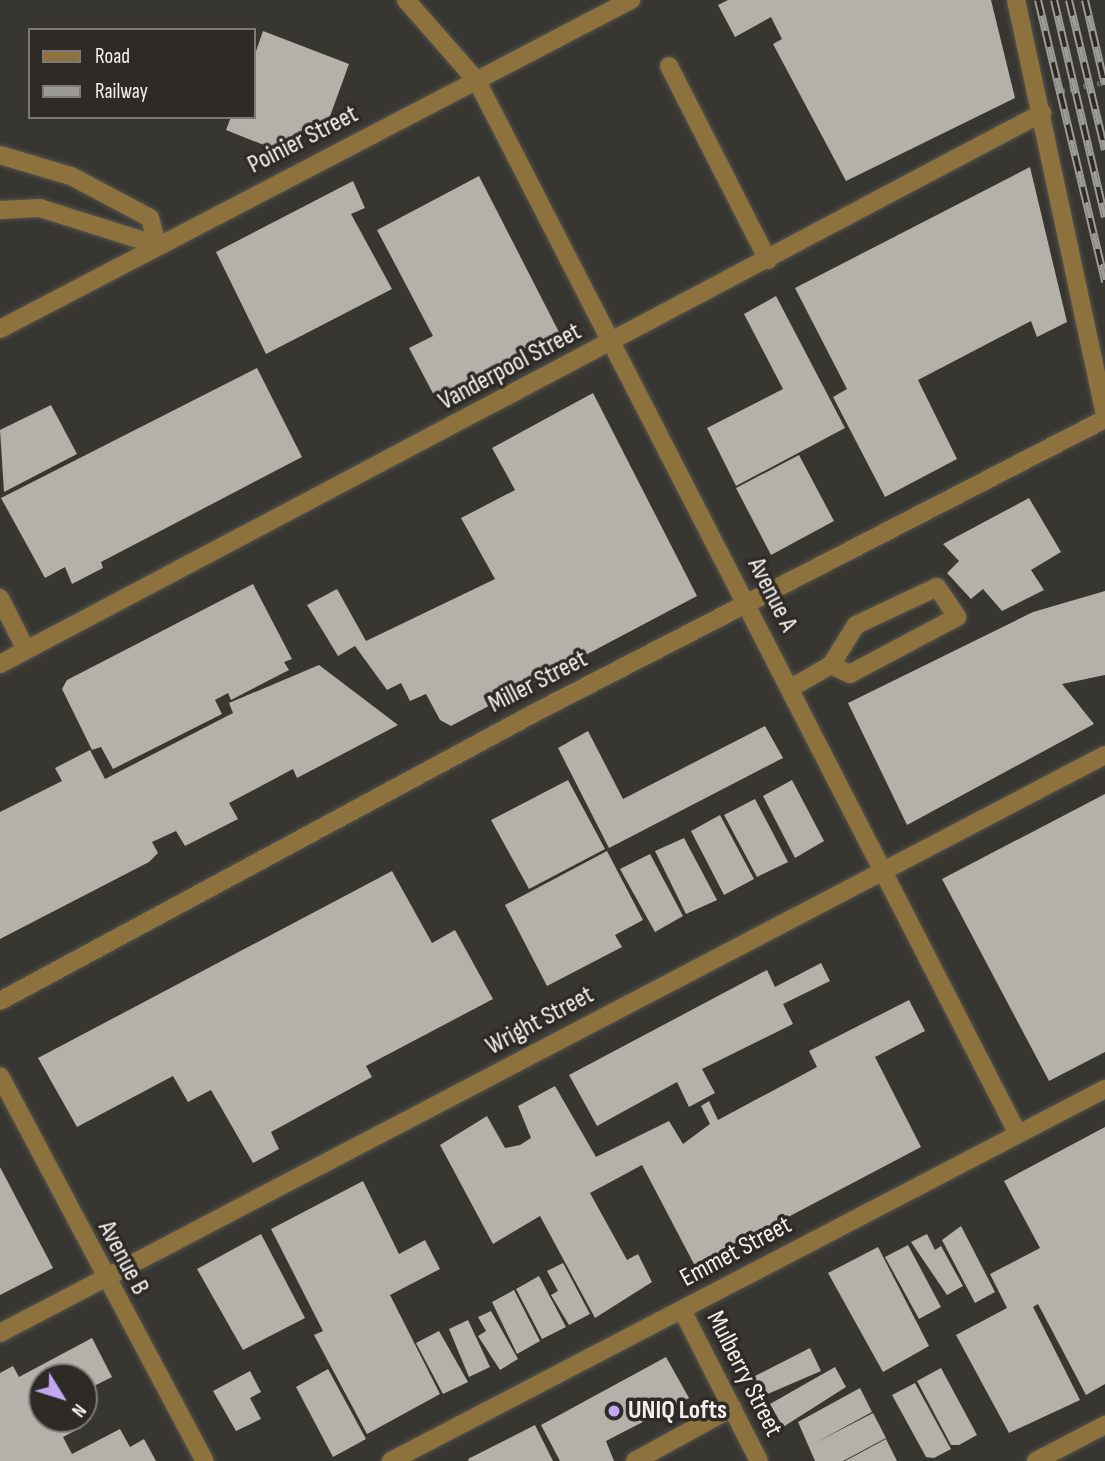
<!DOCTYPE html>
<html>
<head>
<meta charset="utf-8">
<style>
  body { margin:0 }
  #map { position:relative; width:1105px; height:1461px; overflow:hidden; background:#383631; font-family:"Sofia Sans Condensed",sans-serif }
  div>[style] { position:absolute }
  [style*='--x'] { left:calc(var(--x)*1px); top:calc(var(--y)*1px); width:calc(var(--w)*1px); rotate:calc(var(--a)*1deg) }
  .building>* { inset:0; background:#b4b1ab }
  .path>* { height:4.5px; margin-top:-2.25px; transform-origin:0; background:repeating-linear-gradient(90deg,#716f6a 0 2px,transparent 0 7px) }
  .roads { filter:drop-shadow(0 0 2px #56544f) drop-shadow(0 0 2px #56544f) }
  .minor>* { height:18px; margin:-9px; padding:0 9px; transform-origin:9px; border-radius:9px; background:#8d723d }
  .rail>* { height:8px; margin-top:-4px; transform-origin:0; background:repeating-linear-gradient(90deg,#2e2b27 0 16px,#9c9a96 0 32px); box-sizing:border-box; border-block:2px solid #9c9a96 }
  .dots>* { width:19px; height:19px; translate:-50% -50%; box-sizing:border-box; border:4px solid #2e2b27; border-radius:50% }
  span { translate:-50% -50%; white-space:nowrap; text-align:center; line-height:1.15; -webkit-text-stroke:7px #2e2b27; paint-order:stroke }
  .street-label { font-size:26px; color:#f3f1ee }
  .poi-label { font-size:26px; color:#f3f1ee; font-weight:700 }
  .left { translate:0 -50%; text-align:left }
  .legend { position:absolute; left:28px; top:28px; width:228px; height:91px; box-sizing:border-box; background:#2e2b27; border:2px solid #7d7a77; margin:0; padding:9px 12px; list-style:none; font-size:21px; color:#f3f1ee }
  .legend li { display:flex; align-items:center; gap:14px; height:35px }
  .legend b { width:35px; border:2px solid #7d7a77 }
  .north { position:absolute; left:28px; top:1363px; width:70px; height:70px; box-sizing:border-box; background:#2e2b27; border:2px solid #7d7a77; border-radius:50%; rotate:128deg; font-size:19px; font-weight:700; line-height:28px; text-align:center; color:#f3f1ee }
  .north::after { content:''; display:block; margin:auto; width:24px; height:32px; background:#c2a7f2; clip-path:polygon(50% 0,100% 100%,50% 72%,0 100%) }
</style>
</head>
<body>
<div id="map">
  <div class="building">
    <div style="clip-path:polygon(728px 0,991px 0,1015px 98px,846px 181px,773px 44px,782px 39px,771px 17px,735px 37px,718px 5px)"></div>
    <div style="clip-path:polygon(263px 31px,349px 64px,329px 119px,274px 149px,226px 130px,231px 117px,254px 117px,254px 57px)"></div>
    <div style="clip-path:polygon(1030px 167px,1067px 322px,1037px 337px,1031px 321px,918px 380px,957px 459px,885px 497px,833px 397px,847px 389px,795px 288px)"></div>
    <div style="clip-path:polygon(479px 176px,561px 336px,436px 399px,409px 348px,433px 336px,377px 230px)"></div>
    <div style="clip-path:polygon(353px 181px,365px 208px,351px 214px,392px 289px,266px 354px,216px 252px)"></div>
    <div style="clip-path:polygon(776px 296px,845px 428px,736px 486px,707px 428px,783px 389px,744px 314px)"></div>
    <div style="clip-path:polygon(257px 368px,302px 457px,101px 562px,103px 568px,72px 584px,65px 567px,45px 578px,1px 498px)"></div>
    <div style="clip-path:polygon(593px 393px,697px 596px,451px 726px,440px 720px,426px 694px,410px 701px,401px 683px,387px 690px,355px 646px,338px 656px,307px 605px,337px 589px,366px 641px,495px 579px,461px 518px,515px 490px,492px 448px)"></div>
    <div style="clip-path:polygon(51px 405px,77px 454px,4px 492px,0 430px)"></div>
    <div style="clip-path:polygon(799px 455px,834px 521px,771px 555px,736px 488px)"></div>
    <div style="clip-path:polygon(1029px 498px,1061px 552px,1031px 570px,1044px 590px,1002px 611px,983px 589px,971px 599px,947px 573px,959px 561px,943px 544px)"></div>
    <div style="clip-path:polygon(253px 584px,292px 659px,284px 662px,289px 670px,231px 700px,228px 693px,215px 700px,222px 714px,113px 769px,101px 747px,92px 750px,62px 689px,67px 680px)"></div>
    <div style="clip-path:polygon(1105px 591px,1105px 675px,1062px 684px,1094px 724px,907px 825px,848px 703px,1033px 612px)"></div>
    <div style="clip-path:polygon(319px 665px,398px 725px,297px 778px,293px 769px,229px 803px,238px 819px,185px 846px,176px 831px,152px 842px,158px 853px,149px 862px,0 939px,0 812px,62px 781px,55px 768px,90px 750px,105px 779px,233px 713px,229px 703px)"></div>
    <div style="clip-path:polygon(765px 726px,783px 758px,609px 848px,558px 748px,588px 731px,623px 799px)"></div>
    <div style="clip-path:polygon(568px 780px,605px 849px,529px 889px,491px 820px)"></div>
    <div style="clip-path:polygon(792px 780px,824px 841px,795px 858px,763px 796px)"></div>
    <div style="clip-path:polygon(1105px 794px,1105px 1052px,1049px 1081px,942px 879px)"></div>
    <div style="clip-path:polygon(755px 799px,788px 862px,757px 877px,724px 815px)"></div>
    <div style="clip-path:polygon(720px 815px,754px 879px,724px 895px,691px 831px)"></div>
    <div style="clip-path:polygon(684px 838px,717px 900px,686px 914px,655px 851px)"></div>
    <div style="clip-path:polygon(607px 851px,643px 920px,615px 935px,622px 947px,547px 986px,505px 905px)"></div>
    <div style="clip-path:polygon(650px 854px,683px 916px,655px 932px,620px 869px)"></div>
    <div style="clip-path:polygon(392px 871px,432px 943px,455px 930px,493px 999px,366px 1066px,372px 1077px,271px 1132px,279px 1149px,253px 1163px,211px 1090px,188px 1102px,173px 1076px,77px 1127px,38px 1058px)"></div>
    <div style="clip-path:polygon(821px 963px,830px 981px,783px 1004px,793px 1024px,702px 1069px,715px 1093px,689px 1107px,677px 1082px,597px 1126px,569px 1075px,767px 970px,775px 987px)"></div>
    <div style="clip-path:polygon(909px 1000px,925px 1031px,875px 1057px,921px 1147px,695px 1266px,642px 1165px,590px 1193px,627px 1260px,638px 1254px,652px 1282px,595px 1318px,540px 1216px,493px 1244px,440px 1145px,487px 1116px,505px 1148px,520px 1145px,531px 1138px,518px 1106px,555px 1086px,596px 1157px,669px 1121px,683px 1144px,710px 1124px,701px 1106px,709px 1101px,718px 1120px,817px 1067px,809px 1051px)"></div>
    <div style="clip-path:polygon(1105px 1127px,1105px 1384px,1086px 1395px,1038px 1304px,1033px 1307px,1080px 1400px,1009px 1433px,956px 1335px,1007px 1308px,990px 1274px,1040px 1248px,1004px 1181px)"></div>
    <div style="clip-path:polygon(0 1167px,53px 1268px,0 1295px)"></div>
    <div style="clip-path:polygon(363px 1181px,399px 1254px,425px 1240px,440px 1269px,390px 1295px,440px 1394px,367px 1434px,314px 1335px,323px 1331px,271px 1229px)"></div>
    <div style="clip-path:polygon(961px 1226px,995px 1292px,975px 1303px,942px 1240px)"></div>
    <div style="clip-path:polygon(261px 1234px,305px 1318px,243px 1350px,197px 1269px)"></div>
    <div style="clip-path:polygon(927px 1234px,935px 1250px,941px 1246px,963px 1286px,947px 1295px,911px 1242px)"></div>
    <div style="clip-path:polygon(908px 1245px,941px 1307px,919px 1319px,885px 1257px)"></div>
    <div style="clip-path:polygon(878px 1247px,929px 1346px,883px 1372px,828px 1273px)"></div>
    <div style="clip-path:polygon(563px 1263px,590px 1314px,569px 1325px,551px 1295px,558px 1291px,547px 1271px)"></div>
    <div style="clip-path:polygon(539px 1276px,566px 1327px,542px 1339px,516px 1289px)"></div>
    <div style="clip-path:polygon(514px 1290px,540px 1341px,517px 1354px,492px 1302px)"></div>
    <div style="clip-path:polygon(491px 1311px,518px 1359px,500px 1370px,478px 1336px,486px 1331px,478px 1317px)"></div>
    <div style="clip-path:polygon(468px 1320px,490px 1367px,469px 1377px,449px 1329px)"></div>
    <div style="clip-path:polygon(439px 1331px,468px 1382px,443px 1394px,416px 1343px)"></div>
    <div style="clip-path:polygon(92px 1338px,112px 1377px,84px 1391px,84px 1377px,42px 1377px,42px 1419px,77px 1419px,82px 1427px,63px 1437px,72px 1454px,120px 1429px,130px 1447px,144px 1439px,156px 1461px,0 1461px,0 1373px,13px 1366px,19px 1377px)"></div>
    <div style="clip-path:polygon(810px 1348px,821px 1371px,763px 1396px,753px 1377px)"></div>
    <div style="clip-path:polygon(666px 1357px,689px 1398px,606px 1441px,614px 1461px,560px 1461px,541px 1425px)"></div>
    <div style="clip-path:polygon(835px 1367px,846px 1387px,783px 1427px,770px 1404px)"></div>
    <div style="clip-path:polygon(941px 1368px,977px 1435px,959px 1445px,951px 1445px,917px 1381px)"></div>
    <div style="clip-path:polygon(328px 1369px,366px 1439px,333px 1457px,296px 1387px)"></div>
    <div style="clip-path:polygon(250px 1371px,261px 1392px,250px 1398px,261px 1419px,236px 1431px,213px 1391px)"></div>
    <div style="clip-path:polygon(915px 1383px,951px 1449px,934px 1458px,926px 1457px,892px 1395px)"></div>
    <div style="clip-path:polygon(860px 1388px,872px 1412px,815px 1443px,873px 1413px,886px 1438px,843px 1461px,815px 1461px,798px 1422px)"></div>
    <div style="clip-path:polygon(535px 1425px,553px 1461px,469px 1461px,468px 1459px)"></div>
    <div style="clip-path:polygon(886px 1439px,897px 1461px,845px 1461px)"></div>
  </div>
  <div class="path">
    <div style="--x:1056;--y:92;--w:50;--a:-11.5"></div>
  </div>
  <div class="roads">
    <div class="minor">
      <div style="--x:406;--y:0;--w:108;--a:48.8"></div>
      <div style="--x:477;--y:81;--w:1184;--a:62.81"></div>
      <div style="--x:1016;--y:0;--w:423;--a:77.9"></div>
      <div style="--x:669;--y:66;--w:218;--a:63"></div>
      <div style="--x:0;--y:155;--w:74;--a:16.5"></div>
      <div style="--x:71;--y:176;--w:89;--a:28"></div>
      <div style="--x:150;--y:218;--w:28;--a:75"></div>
      <div style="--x:157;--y:245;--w:123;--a:-162.5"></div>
      <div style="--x:40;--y:208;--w:40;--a:177.1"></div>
      <div style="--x:0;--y:329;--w:712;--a:-27.54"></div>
      <div style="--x:0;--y:598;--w:58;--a:63.4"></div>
      <div style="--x:0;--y:664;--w:1179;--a:-27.87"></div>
      <div style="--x:791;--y:688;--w:46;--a:-29.9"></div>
      <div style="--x:831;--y:665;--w:47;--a:-58"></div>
      <div style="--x:856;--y:625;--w:89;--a:-25.1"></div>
      <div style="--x:937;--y:587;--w:36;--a:56"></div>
      <div style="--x:957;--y:617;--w:121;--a:152"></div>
      <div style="--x:850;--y:674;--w:21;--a:-155"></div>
      <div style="--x:0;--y:1001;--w:613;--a:-28.32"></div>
      <div style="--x:540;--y:710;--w:636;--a:-27.25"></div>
      <div style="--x:0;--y:1076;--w:436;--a:62"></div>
      <div style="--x:682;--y:1310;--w:169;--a:63"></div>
      <div style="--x:0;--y:1333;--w:1247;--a:-27.61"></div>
      <div style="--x:391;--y:1461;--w:805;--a:-27.52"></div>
      <div style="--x:635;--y:1461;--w:111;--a:-28.7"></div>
      <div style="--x:1036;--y:1461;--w:78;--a:-27.6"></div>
    </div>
  </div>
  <div class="rail">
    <div style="--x:1038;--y:0;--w:290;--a:76.6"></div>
    <div style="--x:1054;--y:0;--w:223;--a:76.8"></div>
    <div style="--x:1069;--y:0;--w:154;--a:76.5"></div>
    <div style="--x:1085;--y:0;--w:87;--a:76.8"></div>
  </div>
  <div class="dots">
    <div style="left:614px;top:1411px;background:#c2a7f2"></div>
  </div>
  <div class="street-label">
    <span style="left:303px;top:140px;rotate:-27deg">Poinier Street</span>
    <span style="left:510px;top:367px;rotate:-28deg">Vanderpool Street</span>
    <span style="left:772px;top:595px;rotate:63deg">Avenue A</span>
    <span style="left:538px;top:682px;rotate:-27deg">Miller Street</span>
    <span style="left:540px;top:1021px;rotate:-28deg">Wright Street</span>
    <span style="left:736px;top:1252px;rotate:-28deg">Emmet Street</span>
    <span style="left:123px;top:1258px;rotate:62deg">Avenue B</span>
    <span style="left:744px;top:1374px;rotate:63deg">Mulberry Street</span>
  </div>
  <div class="poi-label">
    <span class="left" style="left:628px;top:1411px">UNIQ Lofts</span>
  </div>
  <ul class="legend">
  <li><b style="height:9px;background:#8d723d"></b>Road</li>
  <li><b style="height:9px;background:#9c9a96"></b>Railway</li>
  </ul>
  <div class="north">N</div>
</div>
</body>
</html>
